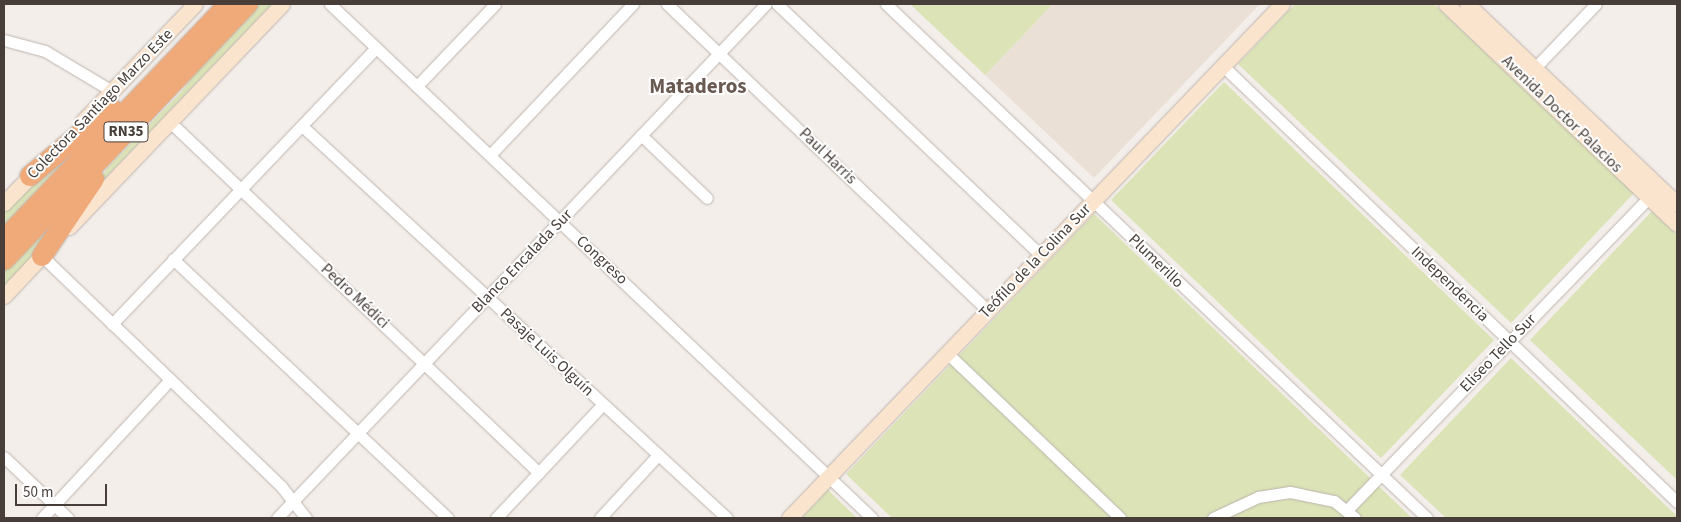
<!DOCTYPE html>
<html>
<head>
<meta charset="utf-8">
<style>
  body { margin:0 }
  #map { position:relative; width:1681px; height:522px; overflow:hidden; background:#f3eeea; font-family:"Source Sans 3",sans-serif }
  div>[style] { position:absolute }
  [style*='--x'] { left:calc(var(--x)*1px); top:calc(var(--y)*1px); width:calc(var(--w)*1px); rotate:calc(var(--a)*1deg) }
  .education>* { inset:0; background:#ebe0d6 }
  .green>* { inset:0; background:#dbe3b7 }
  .roads { filter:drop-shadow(0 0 1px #beb4ae) drop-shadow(0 0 1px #beb4ae) }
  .street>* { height:11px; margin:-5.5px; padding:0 5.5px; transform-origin:5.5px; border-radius:5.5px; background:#fff }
  .secondary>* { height:15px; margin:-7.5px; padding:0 7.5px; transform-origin:7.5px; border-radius:7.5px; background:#fae4ce }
  .highway>* { height:20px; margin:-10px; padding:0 10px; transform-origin:10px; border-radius:10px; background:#f0aa79 }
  span { translate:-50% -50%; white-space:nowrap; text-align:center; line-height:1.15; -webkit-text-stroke:4px #fff; paint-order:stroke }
  .shield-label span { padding:1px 4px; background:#fff; border:1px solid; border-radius:4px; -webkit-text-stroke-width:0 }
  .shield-label { font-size:15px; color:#473e39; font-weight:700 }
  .street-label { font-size:16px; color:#473e39 }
  .district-label { font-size:21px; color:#695951; font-weight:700 }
  .frame { position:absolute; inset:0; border:5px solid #473e39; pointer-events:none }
  .scale { position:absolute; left:15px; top:484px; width:92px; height:22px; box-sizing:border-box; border:2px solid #473e39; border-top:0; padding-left:6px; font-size:15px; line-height:18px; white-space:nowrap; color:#473e39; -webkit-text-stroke:4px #fff; paint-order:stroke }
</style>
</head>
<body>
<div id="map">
  <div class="education">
    <div style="clip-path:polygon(1053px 4px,1260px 4px,1094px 178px,985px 75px)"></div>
  </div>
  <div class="green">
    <div style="clip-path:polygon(256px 4px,272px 4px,94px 190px,107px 168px,181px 92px,214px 48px)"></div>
    <div style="clip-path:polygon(910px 4px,1053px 4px,985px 75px)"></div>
    <div style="clip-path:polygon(1295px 4px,1434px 4px,1634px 193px,1511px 323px,1238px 64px)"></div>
    <div style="clip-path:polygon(1224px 82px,1494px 340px,1381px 458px,1111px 200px)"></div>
    <div style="clip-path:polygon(89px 137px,4px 228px,4px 213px,40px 175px)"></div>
    <div style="clip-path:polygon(84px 184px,40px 248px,4px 287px,4px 268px)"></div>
    <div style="clip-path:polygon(1652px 211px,1677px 235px,1677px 480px,1530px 340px)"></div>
    <div style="clip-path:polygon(1094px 214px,1412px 518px,892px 518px,846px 474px)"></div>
    <div style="clip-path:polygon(1511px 358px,1677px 516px,1677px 518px,1446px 518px,1400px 475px)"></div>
    <div style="clip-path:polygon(828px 490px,857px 518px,802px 518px)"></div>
  </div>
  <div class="roads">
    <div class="street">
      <div style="--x:330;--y:4;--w:747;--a:43.48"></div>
      <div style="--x:667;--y:4;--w:444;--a:43.7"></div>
      <div style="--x:777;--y:4;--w:364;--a:43.6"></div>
      <div style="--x:886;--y:4;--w:746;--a:43.53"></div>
      <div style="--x:4;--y:40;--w:42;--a:15"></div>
      <div style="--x:45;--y:51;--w:78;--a:30.8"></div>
      <div style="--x:1223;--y:66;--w:629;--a:43.84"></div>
      <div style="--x:1530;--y:73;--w:95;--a:-46.3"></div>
      <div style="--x:417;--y:86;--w:113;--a:-46.4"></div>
      <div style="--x:170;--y:122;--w:509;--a:43.57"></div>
      <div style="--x:302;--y:126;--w:578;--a:42.69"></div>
      <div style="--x:641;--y:135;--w:91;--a:43.7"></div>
      <div style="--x:490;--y:155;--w:208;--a:-46.6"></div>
      <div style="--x:42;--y:256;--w:332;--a:43.9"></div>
      <div style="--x:281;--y:486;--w:41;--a:52"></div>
      <div style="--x:173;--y:259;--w:378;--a:43.3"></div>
      <div style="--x:112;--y:324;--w:382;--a:-46.3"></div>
      <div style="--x:947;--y:353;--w:239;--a:43.6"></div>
      <div style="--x:4;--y:457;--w:88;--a:43.6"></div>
      <div style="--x:1347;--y:510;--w:435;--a:-46"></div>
      <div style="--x:42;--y:518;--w:188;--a:-47.2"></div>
      <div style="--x:277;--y:518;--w:709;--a:-46.43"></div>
      <div style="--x:496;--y:518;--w:156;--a:-46.8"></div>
      <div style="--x:600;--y:518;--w:86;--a:-47.4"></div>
      <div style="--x:1213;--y:518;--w:50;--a:-25"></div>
      <div style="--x:1258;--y:497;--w:32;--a:-9"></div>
      <div style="--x:1290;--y:492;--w:45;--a:11.6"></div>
      <div style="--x:1334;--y:501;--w:27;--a:39"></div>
    </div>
    <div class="secondary">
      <div style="--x:1446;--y:4;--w:319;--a:43.6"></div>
      <div style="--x:1467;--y:4;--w:290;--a:43.6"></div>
      <div style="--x:82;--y:122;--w:163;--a:-46.2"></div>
      <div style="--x:4;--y:203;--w:47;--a:-45.9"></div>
      <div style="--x:69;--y:227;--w:308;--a:-46.3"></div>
      <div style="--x:4;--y:296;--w:64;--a:-46.9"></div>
      <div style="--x:789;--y:518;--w:712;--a:-46.19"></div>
    </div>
    <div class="highway">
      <div style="--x:30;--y:176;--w:106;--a:-40"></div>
      <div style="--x:4;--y:240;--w:326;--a:-46.4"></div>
      <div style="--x:42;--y:256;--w:93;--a:-56"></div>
      <div style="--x:4;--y:260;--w:354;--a:-46.4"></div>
    </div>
  </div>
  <div class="shield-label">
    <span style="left:126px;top:132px">RN35</span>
  </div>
  <div class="street-label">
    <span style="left:100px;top:104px;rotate:-46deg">Colectora Santiago Marzo Este</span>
    <span style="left:1562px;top:114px;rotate:44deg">Avenida Doctor Palacios</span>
    <span style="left:828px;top:156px;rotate:44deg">Paul Harris</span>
    <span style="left:602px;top:260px;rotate:43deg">Congreso</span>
    <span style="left:522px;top:261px;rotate:-46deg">Blanco Encalada Sur</span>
    <span style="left:1035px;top:261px;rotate:-46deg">Teófilo de la Colina Sur</span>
    <span style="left:1156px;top:261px;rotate:44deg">Plumerillo</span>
    <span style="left:1450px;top:284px;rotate:44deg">Independencia</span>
    <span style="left:355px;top:296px;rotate:43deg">Pedro Médici</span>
    <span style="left:547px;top:352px;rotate:43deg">Pasaje Luis Olguín</span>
    <span style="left:1498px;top:353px;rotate:-46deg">Eliseo Tello Sur</span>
  </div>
  <div class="district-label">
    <span style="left:698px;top:86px">Mataderos</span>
  </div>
  <div class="frame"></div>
  <div class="scale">50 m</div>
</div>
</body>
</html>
